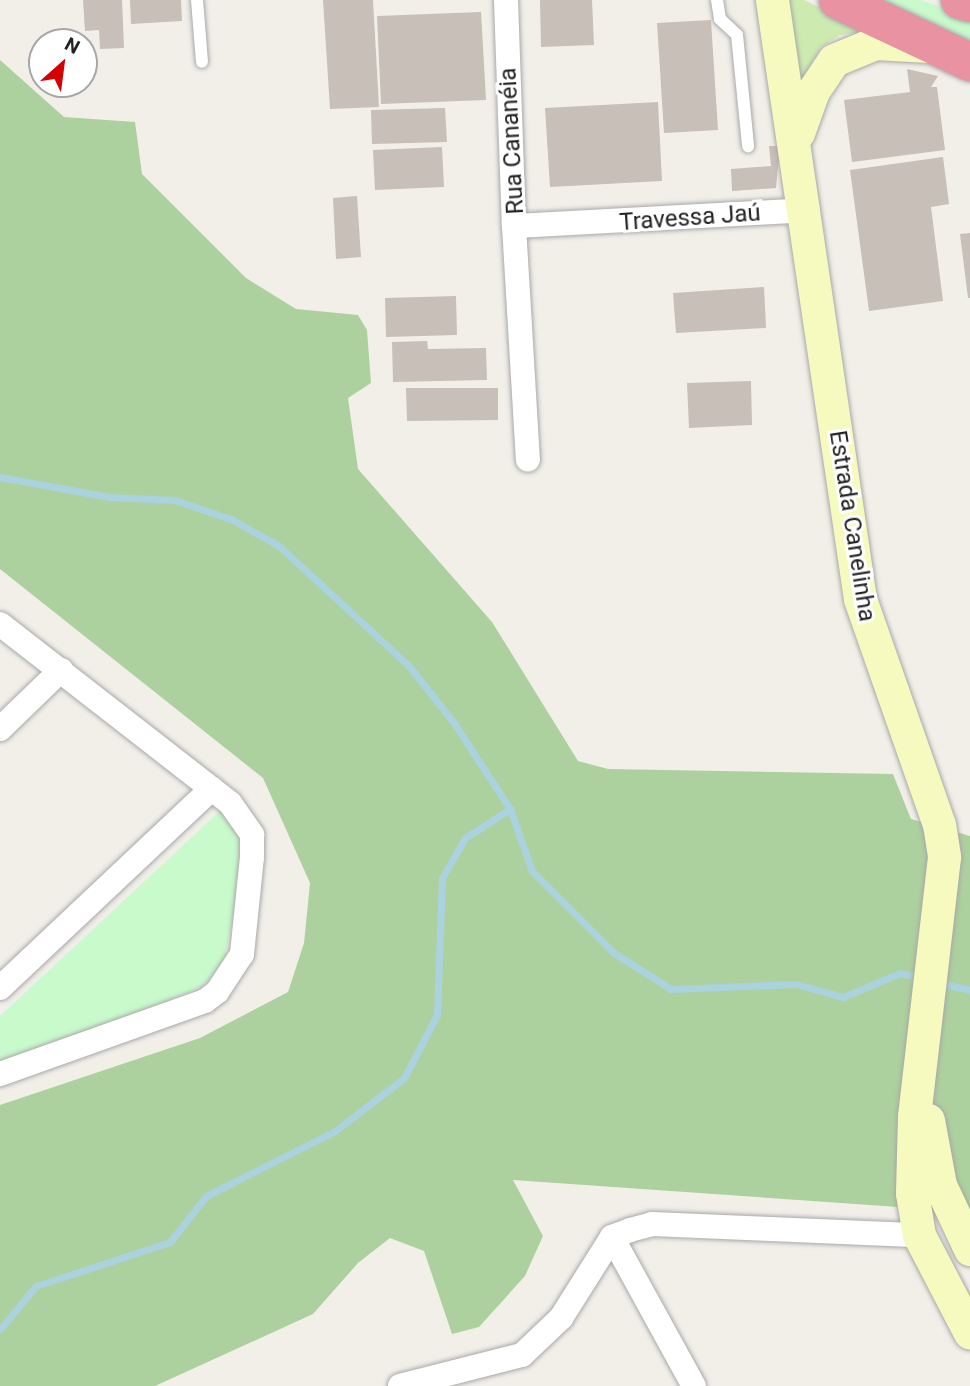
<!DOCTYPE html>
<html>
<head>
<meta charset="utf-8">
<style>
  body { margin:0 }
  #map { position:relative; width:970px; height:1386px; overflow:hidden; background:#f2efe9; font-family:Roboto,sans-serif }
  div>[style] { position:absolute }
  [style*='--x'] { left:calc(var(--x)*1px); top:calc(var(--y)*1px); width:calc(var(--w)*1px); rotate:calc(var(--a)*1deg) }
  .grass>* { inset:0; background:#cdebb0 }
  .forest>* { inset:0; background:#add19e }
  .park>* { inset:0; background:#c8facc }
  .stream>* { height:7px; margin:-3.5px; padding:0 3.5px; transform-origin:3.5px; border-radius:3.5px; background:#aad3df }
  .building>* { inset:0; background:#c7bfb8 }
  .roads { filter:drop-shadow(0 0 2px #a9a9a9) drop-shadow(0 0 2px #a9a9a9) }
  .lane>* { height:12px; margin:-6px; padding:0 6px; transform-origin:6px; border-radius:6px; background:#fff }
  .street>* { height:24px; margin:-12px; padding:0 12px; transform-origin:12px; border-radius:12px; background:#fff }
  .secondary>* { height:33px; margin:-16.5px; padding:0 16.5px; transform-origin:16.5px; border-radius:16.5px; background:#f7fabf }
  .highway>* { height:38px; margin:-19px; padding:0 19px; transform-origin:19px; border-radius:19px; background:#e892a2 }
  span { translate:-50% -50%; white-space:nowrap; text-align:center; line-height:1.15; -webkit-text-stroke:6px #fff; paint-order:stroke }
  .street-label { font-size:24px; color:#222 }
  .north { position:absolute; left:28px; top:28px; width:70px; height:70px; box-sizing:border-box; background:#fff; border:2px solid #a7a7a7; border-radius:50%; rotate:28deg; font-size:19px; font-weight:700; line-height:28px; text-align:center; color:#222 }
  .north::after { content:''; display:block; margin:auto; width:24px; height:32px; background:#d40000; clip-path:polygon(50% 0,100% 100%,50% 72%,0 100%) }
</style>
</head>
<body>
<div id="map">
  <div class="grass">
    <div style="clip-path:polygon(783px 0,804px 0,869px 31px,840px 35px,821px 47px,796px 90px)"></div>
  </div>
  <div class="forest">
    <div style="clip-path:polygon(0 60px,64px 117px,135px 122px,142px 174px,246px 278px,296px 309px,358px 315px,367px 330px,371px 383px,348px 398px,358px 469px,492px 622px,578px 761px,608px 769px,893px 774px,911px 819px,970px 836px,970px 1212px,513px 1180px,543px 1236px,525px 1276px,479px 1327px,452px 1334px,424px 1251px,390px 1238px,358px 1263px,313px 1314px,155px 1386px,0 1386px,0 1105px,200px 1038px,288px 992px,304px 943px,310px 883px,263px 778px,0 569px)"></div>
  </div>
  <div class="park">
    <div style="clip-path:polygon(860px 0,921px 0,970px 17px,970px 51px)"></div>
    <div style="clip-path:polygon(221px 810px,241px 840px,244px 864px,225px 956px,214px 975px,201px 987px,0 1068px,0 1016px)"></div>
  </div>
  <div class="stream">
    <div style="--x:0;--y:477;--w:111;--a:10.4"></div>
    <div style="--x:109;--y:497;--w:66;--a:2.6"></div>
    <div style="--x:175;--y:500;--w:61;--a:19"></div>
    <div style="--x:233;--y:520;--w:53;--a:29.5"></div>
    <div style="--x:279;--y:546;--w:177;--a:42.7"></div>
    <div style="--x:409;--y:666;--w:73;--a:51.7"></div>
    <div style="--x:454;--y:723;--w:103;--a:56.9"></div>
    <div style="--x:510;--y:809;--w:66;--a:70.5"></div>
    <div style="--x:532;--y:871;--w:116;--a:45"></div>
    <div style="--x:614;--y:953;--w:67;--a:32.3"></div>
    <div style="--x:671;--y:989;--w:125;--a:-2.3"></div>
    <div style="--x:796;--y:984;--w:49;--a:15.5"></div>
    <div style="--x:843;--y:997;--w:62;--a:-22.8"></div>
    <div style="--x:900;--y:973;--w:22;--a:13"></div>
    <div style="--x:940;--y:983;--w:31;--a:13"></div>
    <div style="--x:0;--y:1329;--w:56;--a:-50.1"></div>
    <div style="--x:36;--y:1286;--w:141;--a:-18.2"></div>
    <div style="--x:170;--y:1242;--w:58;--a:-52"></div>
    <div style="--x:206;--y:1196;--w:144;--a:-26.7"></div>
    <div style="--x:335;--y:1131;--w:87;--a:-37.5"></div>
    <div style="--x:404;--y:1078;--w:71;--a:-62.4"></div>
    <div style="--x:437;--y:1015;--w:137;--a:-87.9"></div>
    <div style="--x:442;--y:878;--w:46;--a:-60.1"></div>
    <div style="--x:465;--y:838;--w:54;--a:-32.8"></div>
  </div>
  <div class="building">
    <div style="clip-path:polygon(83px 0,122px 0,124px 48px,100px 49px,99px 30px,85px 31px)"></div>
    <div style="clip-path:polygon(130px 0,181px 0,182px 21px,131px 24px)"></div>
    <div style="clip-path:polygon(323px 0,373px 0,379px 107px,330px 109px)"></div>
    <div style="clip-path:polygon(540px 0,592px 0,594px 45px,541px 47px)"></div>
    <div style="clip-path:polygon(481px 12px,486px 100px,381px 104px,377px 16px)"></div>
    <div style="clip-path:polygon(711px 20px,718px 130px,664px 133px,657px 23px)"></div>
    <div style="clip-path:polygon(907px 69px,938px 76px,931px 87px,937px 87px,945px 150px,852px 162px,844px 100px,910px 92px)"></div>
    <div style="clip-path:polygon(658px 102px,662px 181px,550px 187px,545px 108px)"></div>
    <div style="clip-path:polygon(445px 108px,447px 142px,372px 144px,371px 110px)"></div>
    <div style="clip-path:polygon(769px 146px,780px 146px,776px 188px,732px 191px,731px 169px,771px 166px)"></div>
    <div style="clip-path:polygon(442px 147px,444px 187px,375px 190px,373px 150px)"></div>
    <div style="clip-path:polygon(943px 157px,949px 204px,931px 207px,943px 301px,869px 311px,850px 170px)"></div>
    <div style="clip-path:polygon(357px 196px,361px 257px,336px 259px,333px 198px)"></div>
    <div style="clip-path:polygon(970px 233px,970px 298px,968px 298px,960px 234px)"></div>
    <div style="clip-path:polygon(764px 287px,766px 328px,676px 333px,673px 293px)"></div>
    <div style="clip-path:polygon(456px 296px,457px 335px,386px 337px,385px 298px)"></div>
    <div style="clip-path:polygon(427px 341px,428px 349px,486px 348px,487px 380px,393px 382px,392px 342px)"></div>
    <div style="clip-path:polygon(751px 381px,752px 425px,689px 428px,687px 383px)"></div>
    <div style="clip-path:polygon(406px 388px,498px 388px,498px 420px,407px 421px)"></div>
  </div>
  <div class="roads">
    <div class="lane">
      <div style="--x:197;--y:0;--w:62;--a:85.4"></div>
      <div style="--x:717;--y:0;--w:19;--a:81"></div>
      <div style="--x:720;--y:19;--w:23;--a:43"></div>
      <div style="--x:737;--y:35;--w:112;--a:84.3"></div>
    </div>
    <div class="street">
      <div style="--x:506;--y:0;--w:226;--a:88"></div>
      <div style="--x:514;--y:226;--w:294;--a:-3.1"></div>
      <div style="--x:514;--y:226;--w:234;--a:86.6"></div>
      <div style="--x:0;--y:624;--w:291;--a:37.9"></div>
      <div style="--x:230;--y:803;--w:39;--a:55"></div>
      <div style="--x:252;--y:835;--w:22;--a:90"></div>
      <div style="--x:252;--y:857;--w:98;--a:95.9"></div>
      <div style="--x:242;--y:954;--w:45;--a:123.3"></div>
      <div style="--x:217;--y:992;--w:15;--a:143"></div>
      <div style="--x:205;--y:1001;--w:218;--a:160.4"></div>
      <div style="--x:0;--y:729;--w:85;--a:-44"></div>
      <div style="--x:0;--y:988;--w:291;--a:-43.3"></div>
      <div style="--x:612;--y:1237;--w:170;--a:61.2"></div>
      <div style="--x:400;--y:1386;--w:126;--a:-14.3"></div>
      <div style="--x:522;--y:1355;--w:54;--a:-43.5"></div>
      <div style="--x:561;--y:1318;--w:96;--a:-57.8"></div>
      <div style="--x:612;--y:1237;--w:19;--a:-21"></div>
      <div style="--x:630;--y:1230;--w:23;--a:-15"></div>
      <div style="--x:652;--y:1224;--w:267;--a:2.4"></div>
    </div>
    <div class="secondary">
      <div style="--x:772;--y:0;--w:605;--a:81.64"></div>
      <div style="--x:860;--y:599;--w:238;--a:70.7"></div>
      <div style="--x:939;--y:824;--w:33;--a:81"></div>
      <div style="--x:944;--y:857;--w:262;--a:96.6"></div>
      <div style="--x:914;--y:1117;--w:76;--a:91.5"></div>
      <div style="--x:912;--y:1193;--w:43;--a:80.5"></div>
      <div style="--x:919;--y:1235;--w:110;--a:62.5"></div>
      <div style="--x:798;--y:133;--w:45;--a:-70.3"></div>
      <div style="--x:813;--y:91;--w:37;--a:-56"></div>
      <div style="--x:834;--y:60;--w:44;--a:-22.5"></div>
      <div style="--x:875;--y:43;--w:54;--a:3.2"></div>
      <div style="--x:928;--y:1120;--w:66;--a:79.5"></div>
      <div style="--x:940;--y:1185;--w:71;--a:64.9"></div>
    </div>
    <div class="highway">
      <div style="--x:838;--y:0;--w:146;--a:25.2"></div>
      <div style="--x:960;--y:0;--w:10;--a:17"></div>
    </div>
  </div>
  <div class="street-label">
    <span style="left:512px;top:141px;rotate:-93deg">Rua Cananéia</span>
    <span style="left:690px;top:218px;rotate:-4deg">Travessa Jaú</span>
    <span style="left:852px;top:526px;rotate:81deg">Estrada Canelinha</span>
  </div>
  <div class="north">N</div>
</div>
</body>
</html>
